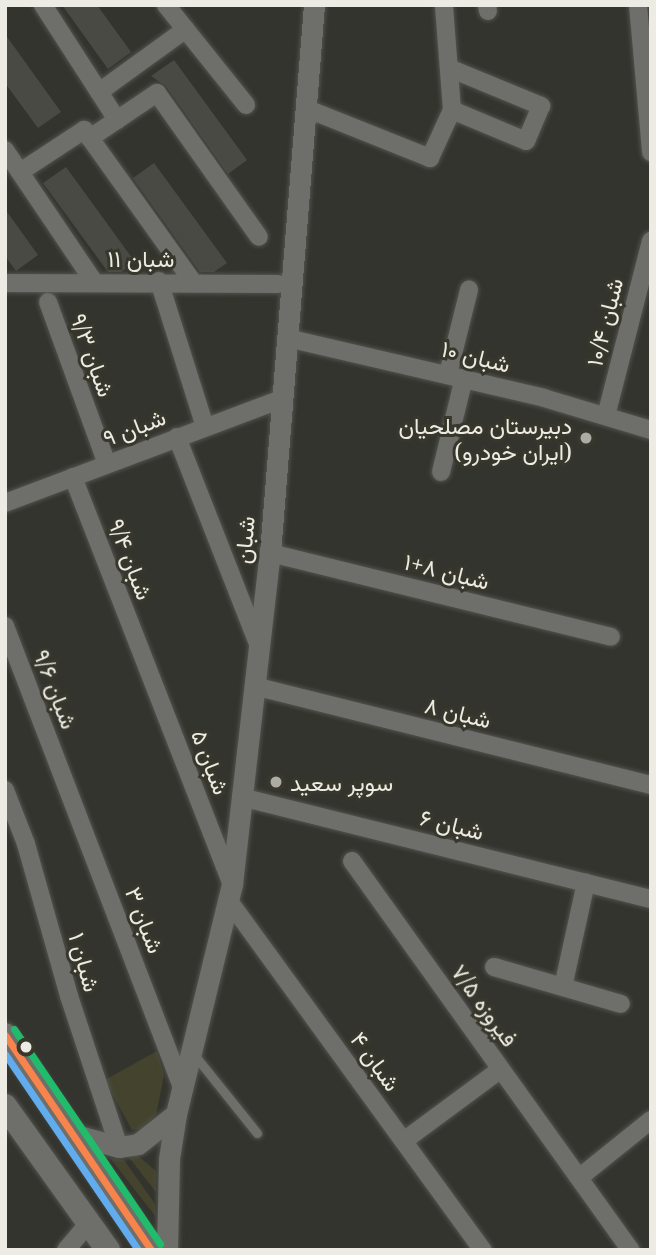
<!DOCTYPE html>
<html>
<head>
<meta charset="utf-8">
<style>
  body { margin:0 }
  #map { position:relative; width:656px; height:1255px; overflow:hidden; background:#34342f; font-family:"Noto Serif",Vazirmatn,serif }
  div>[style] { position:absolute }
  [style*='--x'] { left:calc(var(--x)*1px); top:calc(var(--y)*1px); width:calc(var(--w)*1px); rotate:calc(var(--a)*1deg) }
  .green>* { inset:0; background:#44442e }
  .building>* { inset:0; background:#4a4a45 }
  .roads { filter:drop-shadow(0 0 2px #52524d) drop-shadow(0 0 2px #52524d) }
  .service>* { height:9px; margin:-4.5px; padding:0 4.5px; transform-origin:4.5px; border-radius:4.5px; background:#6e6e6a }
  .minor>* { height:18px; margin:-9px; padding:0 9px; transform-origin:9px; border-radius:9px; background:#6e6e6a }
  .tertiary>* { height:21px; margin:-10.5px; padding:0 10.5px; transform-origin:10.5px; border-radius:10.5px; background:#6e6e6a }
  .secondary>* { height:24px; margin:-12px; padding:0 12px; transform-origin:12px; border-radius:12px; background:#6e6e6a }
  .bus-1>* { height:7px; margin:-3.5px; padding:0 3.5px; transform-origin:3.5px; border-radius:3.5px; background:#f8844c }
  .bus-2>* { height:7px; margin:-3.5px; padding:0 3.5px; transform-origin:3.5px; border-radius:3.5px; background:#60acee }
  .bus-3>* { height:7px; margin:-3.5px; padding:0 3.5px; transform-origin:3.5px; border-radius:3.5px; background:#20bc6c }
  .dots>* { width:19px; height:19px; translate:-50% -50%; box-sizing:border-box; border:4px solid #37372c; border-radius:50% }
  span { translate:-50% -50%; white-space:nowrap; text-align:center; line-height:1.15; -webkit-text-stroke:6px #37372c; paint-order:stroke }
  .street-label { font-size:23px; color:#ecece5 }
  .poi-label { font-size:23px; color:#ecece5 }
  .right { translate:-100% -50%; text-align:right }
  .left { translate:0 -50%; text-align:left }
  .frame { position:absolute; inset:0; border:7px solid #ecece5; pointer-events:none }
</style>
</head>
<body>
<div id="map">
  <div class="green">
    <div style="clip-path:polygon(157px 1051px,164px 1075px,156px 1115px,141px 1129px,132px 1130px,105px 1080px)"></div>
    <div style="clip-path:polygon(127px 1155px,137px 1155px,156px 1171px,156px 1192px)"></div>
    <div style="clip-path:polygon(110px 1158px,124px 1160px,155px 1204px,156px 1217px)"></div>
  </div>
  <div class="building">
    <div style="clip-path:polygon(62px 5px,97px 5px,131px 52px,108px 69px)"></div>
    <div style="clip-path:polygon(5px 34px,61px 112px,38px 128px,5px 83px)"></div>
    <div style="clip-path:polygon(174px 60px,247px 160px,228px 174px,166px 86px,151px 76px)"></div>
    <div style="clip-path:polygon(154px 163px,227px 263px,214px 272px,200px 272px,133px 178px)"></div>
    <div style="clip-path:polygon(66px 167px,135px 262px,121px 272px,108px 272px,43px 183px)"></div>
    <div style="clip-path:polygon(5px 209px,38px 255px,16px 271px,5px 256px)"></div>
  </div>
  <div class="roads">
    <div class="service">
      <div style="--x:192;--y:1052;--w:104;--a:51.3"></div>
    </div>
    <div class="minor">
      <div style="--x:43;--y:5;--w:137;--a:57.2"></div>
      <div style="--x:166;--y:5;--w:128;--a:51.3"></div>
      <div style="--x:487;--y:5;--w:6;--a:81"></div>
      <div style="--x:638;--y:5;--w:148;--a:84.9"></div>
      <div style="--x:449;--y:68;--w:100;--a:22.4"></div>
      <div style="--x:541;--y:106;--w:38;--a:113"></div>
      <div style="--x:526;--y:141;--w:80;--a:-157.3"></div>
      <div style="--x:99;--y:92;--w:107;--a:-35.9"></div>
      <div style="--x:305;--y:108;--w:135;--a:21.8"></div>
      <div style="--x:430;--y:158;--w:53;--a:-65.4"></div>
      <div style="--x:452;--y:110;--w:105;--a:-94.4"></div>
      <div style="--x:5;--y:150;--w:159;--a:56"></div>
      <div style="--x:20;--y:172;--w:77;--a:-33.3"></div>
      <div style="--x:84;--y:130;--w:10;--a:53"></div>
      <div style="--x:159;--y:281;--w:153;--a:72.5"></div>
      <div style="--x:193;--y:282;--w:177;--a:-125.6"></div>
      <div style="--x:90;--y:138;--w:81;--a:-33.9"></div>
      <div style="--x:157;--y:93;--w:176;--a:54.7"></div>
      <div style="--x:5;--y:283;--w:273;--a:0.2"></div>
      <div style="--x:48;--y:302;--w:172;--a:70"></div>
      <div style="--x:287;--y:338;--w:264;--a:13.1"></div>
      <div style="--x:544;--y:398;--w:112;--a:16.7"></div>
      <div style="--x:448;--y:374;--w:87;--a:-76"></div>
      <div style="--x:606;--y:416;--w:181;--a:-75.6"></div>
      <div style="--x:177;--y:437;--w:222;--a:68.6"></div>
      <div style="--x:441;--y:472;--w:97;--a:-76.3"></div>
      <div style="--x:73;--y:477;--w:437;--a:68.7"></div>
      <div style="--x:5;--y:503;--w:295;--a:-20.6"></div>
      <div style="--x:270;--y:553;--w:351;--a:13.8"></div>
      <div style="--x:5;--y:626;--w:494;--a:69"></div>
      <div style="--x:254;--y:686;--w:409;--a:14"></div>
      <div style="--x:5;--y:790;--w:58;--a:68.7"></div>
      <div style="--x:26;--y:844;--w:158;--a:74.2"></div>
      <div style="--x:69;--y:996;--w:159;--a:71.7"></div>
      <div style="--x:241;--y:797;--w:422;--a:14"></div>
      <div style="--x:352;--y:861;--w:479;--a:54.4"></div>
      <div style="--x:229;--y:901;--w:432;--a:54"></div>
      <div style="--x:494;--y:967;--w:132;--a:16.2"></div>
      <div style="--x:563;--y:987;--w:107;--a:-77.6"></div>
      <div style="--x:405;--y:1140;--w:119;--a:-36.5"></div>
      <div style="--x:580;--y:1177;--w:91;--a:-38.8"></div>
      <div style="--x:66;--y:1250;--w:35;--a:-50"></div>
    </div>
    <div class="tertiary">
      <div style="--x:72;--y:1134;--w:49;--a:15.5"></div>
      <div style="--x:119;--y:1147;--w:19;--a:-9"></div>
      <div style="--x:138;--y:1144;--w:48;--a:-38.3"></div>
      <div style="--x:167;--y:1250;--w:91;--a:-88.7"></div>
      <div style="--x:169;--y:1159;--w:46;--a:-81.2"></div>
      <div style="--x:176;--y:1114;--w:237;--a:-76.3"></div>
      <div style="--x:232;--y:884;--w:333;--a:-83.5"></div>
      <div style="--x:270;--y:553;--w:550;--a:-85.41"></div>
    </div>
    <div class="secondary">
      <div style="--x:5;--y:1035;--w:260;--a:55.8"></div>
      <div style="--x:5;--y:1106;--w:177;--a:54.4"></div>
    </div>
  </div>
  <div class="bus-1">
    <div style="--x:5;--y:1035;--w:260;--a:55.8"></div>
  </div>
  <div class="bus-2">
    <div style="--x:5;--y:1054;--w:237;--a:55.8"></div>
  </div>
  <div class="bus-3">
    <div style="--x:14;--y:1029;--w:260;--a:55.8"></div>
  </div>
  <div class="dots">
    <div style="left:586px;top:438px;background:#acaca5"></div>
    <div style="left:276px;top:782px;background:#acaca5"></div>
    <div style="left:26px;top:1047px;background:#ecece5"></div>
  </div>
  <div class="street-label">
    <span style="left:141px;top:258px">۱۱ شبان</span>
    <span style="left:604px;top:322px;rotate:-76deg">۱۰/۴ شبان</span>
    <span style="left:93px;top:355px;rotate:70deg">۹/۳ شبان</span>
    <span style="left:476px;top:356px;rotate:14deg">۱۰ شبان</span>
    <span style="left:134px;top:427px;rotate:-21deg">۹ شبان</span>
    <span style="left:244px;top:540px;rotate:-85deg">شبان</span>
    <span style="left:131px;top:559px;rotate:69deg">۹/۴ شبان</span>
    <span style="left:447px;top:571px;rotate:14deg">۱+۸ شبان</span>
    <span style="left:56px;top:689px;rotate:69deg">۹/۶ شبان</span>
    <span style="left:458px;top:712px;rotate:14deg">۸ شبان</span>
    <span style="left:211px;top:762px;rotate:69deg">۵ شبان</span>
    <span style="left:452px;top:824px;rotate:14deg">۶ شبان</span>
    <span style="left:145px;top:920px;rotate:69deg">۳ شبان</span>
    <span style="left:85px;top:962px;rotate:74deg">۱ شبان</span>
    <span style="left:485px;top:1005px;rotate:54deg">۷/۵ فیروزه</span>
    <span style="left:376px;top:1061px;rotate:54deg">۴ شبان</span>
  </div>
  <div class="poi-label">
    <span class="right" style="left:572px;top:438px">دبیرستان مصلحیان<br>(ایران خودرو)</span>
    <span class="left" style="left:290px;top:782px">سوپر سعید</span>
  </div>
  <div class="frame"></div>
</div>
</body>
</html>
